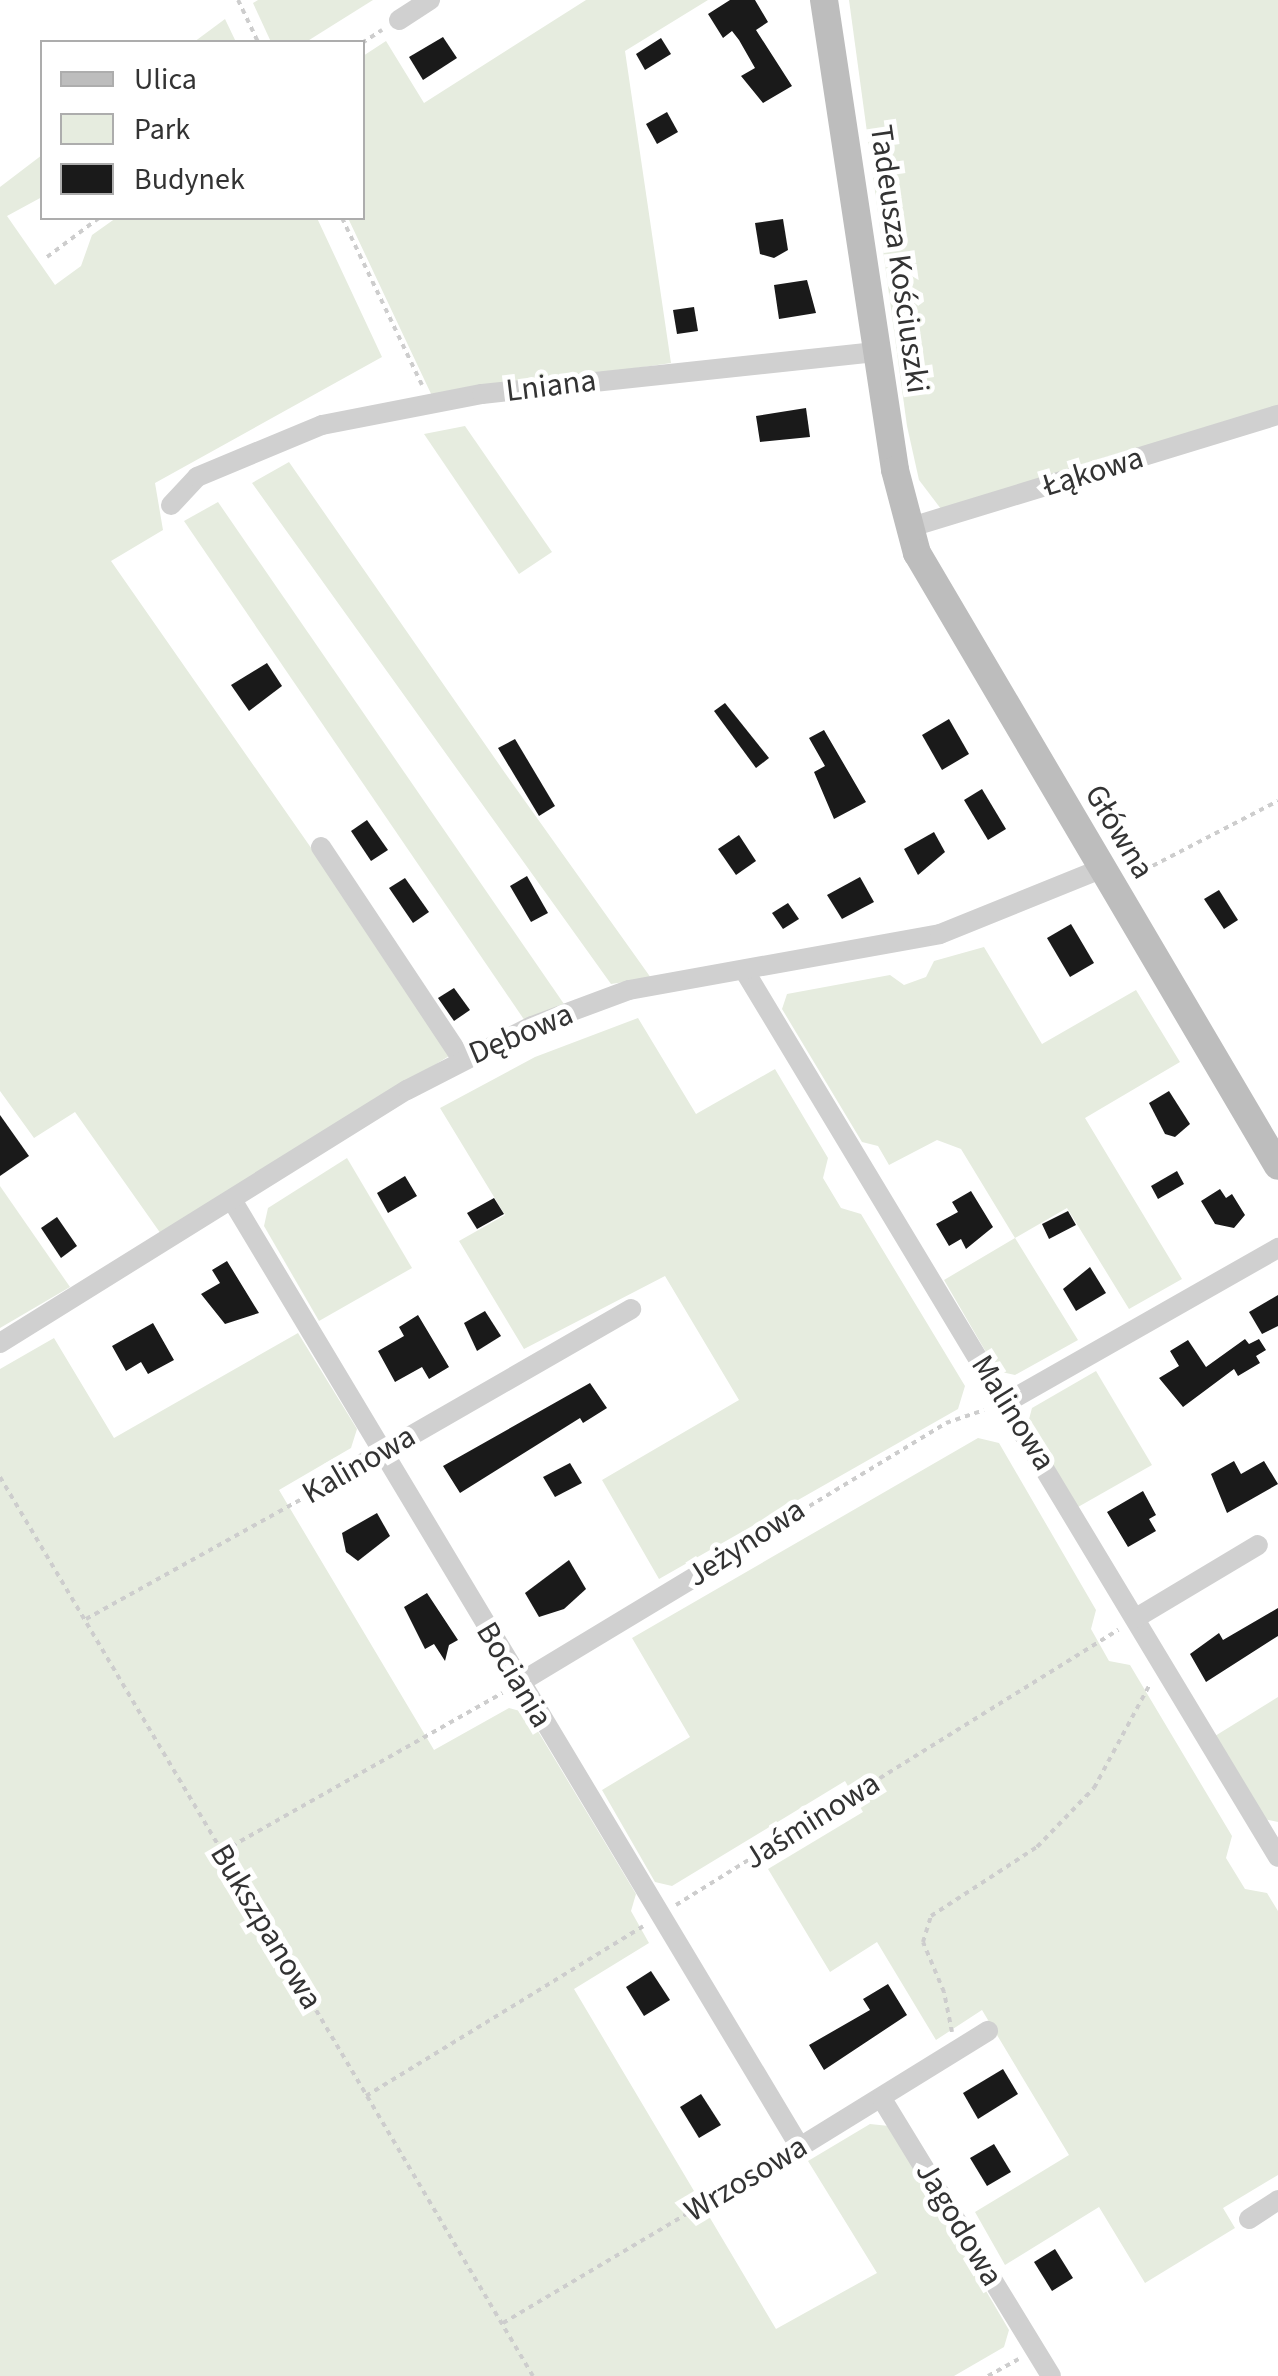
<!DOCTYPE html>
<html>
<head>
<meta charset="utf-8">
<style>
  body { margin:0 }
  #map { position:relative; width:1278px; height:2376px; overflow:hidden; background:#fff; font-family:"Source Sans 3",sans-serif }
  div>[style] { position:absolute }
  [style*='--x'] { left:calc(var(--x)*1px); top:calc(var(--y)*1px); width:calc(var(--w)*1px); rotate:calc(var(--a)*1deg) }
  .green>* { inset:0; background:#e6ecdf }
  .building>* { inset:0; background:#1a1a1a }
  .path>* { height:4px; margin-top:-2px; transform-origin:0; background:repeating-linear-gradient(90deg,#cdcdcd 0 5px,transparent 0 10px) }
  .street>* { height:20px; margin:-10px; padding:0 10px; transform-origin:10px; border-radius:10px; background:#d0d0d0 }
  .secondary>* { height:28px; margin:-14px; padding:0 14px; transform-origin:14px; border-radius:14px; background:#bdbdbd }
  span { translate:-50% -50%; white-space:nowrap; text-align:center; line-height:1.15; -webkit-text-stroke:10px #fff; paint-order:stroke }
  .street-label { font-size:32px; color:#333 }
  .legend { position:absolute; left:40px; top:40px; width:325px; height:180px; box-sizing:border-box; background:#fff; border:2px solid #adadad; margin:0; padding:12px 18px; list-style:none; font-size:30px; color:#333 }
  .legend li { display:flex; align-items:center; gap:20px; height:50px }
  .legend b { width:50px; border:2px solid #adadad }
</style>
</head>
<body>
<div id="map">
  <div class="green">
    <div style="clip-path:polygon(258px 0,373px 0,306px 42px,271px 42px,253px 3px)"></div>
    <div style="clip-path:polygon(586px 0,708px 0,625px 51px,671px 363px,433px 398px,348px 218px,362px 218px,363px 56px,386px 41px,424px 103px)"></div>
    <div style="clip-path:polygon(849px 0,1278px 0,1278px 411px,941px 509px,919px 480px,907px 426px)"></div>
    <div style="clip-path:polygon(225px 19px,236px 42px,194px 42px)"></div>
    <div style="clip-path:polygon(42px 155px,42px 197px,7px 216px,55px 285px,81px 266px,92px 235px,116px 218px,317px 218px,382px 357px,155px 483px,163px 530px,111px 561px,454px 1053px,161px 1234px,75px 1112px,34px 1138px,0 1091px,0 187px)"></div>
    <div style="clip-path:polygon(465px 426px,552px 552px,519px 574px,424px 434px)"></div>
    <div style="clip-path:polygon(289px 462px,505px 773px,651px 978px,611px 984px,252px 483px)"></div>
    <div style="clip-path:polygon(218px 502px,564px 1004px,525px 1021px,184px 521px)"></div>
    <div style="clip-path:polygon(984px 947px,1042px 1044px,1136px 990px,1180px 1062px,1085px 1118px,1182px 1279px,1129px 1309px,1067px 1208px,1015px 1238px,1078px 1340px,1015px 1375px,997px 1371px,944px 1280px,1015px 1238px,961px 1149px,937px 1140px,889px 1165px,878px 1146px,862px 1142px,782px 1009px,787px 994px,890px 975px,904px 985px,926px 977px,934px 961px)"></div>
    <div style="clip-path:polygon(638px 1018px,696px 1114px,775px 1069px,828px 1158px,823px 1178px,841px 1208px,861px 1214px,965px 1386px,958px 1409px,659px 1579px,602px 1480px,739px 1400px,665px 1276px,524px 1349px,459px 1241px,505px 1215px,440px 1108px,535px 1057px)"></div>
    <div style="clip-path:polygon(347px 1158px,412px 1268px,319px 1321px,264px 1226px,268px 1208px)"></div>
    <div style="clip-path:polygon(0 1186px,70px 1287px,0 1328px)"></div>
    <div style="clip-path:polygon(298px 1333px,357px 1429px,351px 1448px,279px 1490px,434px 1750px,509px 1708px,527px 1713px,636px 1894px,631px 1911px,649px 1943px,574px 1989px,776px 2329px,877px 2273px,808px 2161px,870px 2124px,889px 2126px,1009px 2330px,1004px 2347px,954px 2376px,0 2376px,0 1369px,54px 1338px,114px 1438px)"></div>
    <div style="clip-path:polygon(1096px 1371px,1152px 1465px,1078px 1507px,1028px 1423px,1032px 1408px)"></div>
    <div style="clip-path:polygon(978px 1438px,999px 1443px,1096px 1610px,1091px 1629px,1109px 1661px,1130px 1665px,1232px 1836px,1226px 1858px,1245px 1889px,1267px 1893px,1278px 1911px,1278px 2175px,1223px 2208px,1235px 2228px,1145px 2283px,1099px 2207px,1005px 2265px,975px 2212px,1069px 2155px,982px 2010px,936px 2040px,877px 1942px,830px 1972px,768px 1869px,863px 1812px,845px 1781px,672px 1886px,655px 1882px,602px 1790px,690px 1737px,632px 1638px)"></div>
    <div style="clip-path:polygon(1278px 1697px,1278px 1822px,1264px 1819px,1215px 1736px)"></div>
  </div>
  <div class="building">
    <div style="clip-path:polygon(730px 0,755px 0,768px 22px,756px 30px,792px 86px,763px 103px,741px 76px,755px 68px,739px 40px,732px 31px,723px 38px,708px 14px)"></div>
    <div style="clip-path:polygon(443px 37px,457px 58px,423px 80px,409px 57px)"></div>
    <div style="clip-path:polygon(661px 38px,671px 54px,645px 70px,636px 54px)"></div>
    <div style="clip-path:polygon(667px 112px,678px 132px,657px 144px,646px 124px)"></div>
    <div style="clip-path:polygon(783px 219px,788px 250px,774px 258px,760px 254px,755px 223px)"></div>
    <div style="clip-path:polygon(807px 280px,816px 313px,779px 319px,774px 285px)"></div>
    <div style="clip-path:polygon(694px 307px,698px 331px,677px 334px,673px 310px)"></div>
    <div style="clip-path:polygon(806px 408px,810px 437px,760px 442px,756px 416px)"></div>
    <div style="clip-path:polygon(267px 663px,282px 686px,249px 711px,231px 685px)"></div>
    <div style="clip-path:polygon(725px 703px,769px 758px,756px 768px,714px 711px)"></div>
    <div style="clip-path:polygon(949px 719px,969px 754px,942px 770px,922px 735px)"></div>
    <div style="clip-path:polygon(824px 730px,866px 802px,834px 819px,814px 772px,825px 766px,809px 738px)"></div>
    <div style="clip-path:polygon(515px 739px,555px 806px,539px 816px,498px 748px)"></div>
    <div style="clip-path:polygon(982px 789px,1006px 829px,988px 840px,964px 800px)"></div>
    <div style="clip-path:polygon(367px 820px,388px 850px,371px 861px,351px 831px)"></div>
    <div style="clip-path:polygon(934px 832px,945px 852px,918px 875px,904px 849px)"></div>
    <div style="clip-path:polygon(739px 835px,756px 861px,736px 875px,718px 849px)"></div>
    <div style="clip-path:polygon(527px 876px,548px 913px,531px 922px,510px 886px)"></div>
    <div style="clip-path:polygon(860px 877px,874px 902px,842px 919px,827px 895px)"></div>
    <div style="clip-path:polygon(405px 878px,429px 912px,413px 923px,389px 888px)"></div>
    <div style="clip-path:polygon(1219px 890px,1238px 920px,1224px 929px,1204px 899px)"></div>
    <div style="clip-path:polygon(788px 903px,799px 919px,783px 929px,772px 913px)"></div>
    <div style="clip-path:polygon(1071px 924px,1094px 963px,1070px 977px,1047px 938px)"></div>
    <div style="clip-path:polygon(454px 988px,470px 1010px,454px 1021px,438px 998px)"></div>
    <div style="clip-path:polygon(1169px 1091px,1190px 1124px,1175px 1137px,1165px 1134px,1149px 1103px)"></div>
    <div style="clip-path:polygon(0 1115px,29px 1156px,0 1176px)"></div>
    <div style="clip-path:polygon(1177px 1171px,1184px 1184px,1158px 1199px,1151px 1186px)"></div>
    <div style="clip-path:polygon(405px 1176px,417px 1196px,388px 1213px,377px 1193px)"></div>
    <div style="clip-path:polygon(1220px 1189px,1226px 1198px,1232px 1194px,1245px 1215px,1234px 1228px,1215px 1224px,1201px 1201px)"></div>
    <div style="clip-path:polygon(971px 1191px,993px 1227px,966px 1249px,961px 1239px,949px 1246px,936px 1224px,958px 1212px,952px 1202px)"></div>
    <div style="clip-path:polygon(494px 1198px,504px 1214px,477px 1229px,467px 1213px)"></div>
    <div style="clip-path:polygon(1068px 1211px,1076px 1225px,1049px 1239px,1042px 1224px)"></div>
    <div style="clip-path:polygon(57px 1217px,77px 1246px,61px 1258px,41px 1228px)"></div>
    <div style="clip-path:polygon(227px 1261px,259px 1313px,225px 1324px,201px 1294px,220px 1283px,212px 1270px)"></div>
    <div style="clip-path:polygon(1090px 1267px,1106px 1293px,1076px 1311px,1063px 1289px)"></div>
    <div style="clip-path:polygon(1278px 1295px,1278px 1326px,1262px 1334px,1249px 1312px)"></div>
    <div style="clip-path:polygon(485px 1311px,501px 1336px,477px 1351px,464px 1323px)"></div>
    <div style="clip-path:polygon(418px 1315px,449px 1367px,429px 1379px,422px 1367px,395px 1382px,378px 1351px,404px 1336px,399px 1327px)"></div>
    <div style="clip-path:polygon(153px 1323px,174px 1360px,148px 1374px,141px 1362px,126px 1371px,112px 1346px)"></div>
    <div style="clip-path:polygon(1245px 1339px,1249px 1344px,1259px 1339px,1266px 1350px,1256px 1356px,1260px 1363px,1238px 1376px,1234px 1369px,1183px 1407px,1159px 1378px,1179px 1366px,1170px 1351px,1188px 1340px,1206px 1367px)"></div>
    <div style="clip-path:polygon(590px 1383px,607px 1408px,583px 1423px,580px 1418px,460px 1493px,443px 1466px)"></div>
    <div style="clip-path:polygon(1234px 1461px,1241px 1474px,1264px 1461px,1278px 1484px,1227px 1513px,1211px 1474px)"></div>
    <div style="clip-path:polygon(570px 1463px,582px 1483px,555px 1497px,543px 1477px)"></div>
    <div style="clip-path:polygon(1143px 1491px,1156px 1515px,1149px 1519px,1156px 1531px,1128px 1547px,1107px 1512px)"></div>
    <div style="clip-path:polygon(377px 1513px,390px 1536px,358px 1561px,346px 1552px,342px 1533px)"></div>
    <div style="clip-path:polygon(569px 1560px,586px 1589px,564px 1609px,539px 1617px,525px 1593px)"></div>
    <div style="clip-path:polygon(427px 1593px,458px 1640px,449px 1645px,445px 1661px,434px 1644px,425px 1649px,404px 1607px)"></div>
    <div style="clip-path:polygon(1278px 1608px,1278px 1636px,1206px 1682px,1190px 1654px,1219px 1633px,1223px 1640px)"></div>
    <div style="clip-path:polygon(651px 1971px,670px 2000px,644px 2016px,626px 1987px)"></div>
    <div style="clip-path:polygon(888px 1984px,907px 2015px,824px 2070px,809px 2045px,870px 2010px,863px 1999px)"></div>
    <div style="clip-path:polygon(1003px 2069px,1018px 2094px,978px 2119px,963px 2093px)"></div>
    <div style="clip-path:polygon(701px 2094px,721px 2125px,699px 2138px,680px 2107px)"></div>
    <div style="clip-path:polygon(994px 2144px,1011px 2172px,987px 2186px,970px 2158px)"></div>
    <div style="clip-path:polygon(1055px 2249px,1073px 2278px,1052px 2291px,1034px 2262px)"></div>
  </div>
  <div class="path">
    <div style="--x:238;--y:0;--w:47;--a:64.5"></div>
    <div style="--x:362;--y:43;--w:24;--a:-33"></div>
    <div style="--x:342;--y:218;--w:185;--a:64.4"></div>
    <div style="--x:47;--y:257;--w:65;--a:-36.9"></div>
    <div style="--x:1135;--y:875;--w:161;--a:-27.4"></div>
    <div style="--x:0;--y:1477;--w:1045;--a:59.34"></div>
    <div style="--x:724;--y:1558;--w:260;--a:-31.3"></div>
    <div style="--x:946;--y:1423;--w:40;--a:-18.9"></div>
    <div style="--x:86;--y:1619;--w:251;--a:-29.1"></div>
    <div style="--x:223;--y:1851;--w:321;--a:-29.5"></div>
    <div style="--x:676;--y:1905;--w:521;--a:-31.89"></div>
    <div style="--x:952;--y:2032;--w:41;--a:-101.3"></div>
    <div style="--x:944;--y:1992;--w:54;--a:-112.8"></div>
    <div style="--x:923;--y:1942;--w:27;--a:-73"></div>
    <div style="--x:931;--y:1916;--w:126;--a:-33.1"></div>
    <div style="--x:1037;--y:1847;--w:82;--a:-46"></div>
    <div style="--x:1094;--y:1788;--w:118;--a:-61.7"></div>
    <div style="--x:366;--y:2096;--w:325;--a:-31.5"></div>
    <div style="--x:503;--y:2323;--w:326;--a:-30.7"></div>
    <div style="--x:988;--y:2376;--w:35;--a:-29"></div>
  </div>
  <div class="street">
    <div style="--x:399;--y:20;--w:37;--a:-33"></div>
    <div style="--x:171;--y:505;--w:38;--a:-47"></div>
    <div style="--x:197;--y:477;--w:135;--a:-22.6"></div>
    <div style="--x:322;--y:425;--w:163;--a:-11"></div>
    <div style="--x:482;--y:394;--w:398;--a:-6.1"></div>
    <div style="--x:908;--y:528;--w:387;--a:-17"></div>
    <div style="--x:321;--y:847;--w:255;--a:56.4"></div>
    <div style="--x:744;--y:970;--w:1035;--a:58.95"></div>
    <div style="--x:232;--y:1200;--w:1104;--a:59.05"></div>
    <div style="--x:800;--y:2147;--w:221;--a:-31.7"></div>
    <div style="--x:0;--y:1343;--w:479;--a:-31.9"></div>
    <div style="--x:407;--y:1090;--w:140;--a:-27.1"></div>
    <div style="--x:532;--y:1026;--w:103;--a:-20.4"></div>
    <div style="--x:629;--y:990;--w:316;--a:-10.2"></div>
    <div style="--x:940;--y:934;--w:174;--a:-22"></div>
    <div style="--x:1007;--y:1402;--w:312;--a:-29.6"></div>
    <div style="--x:320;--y:1488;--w:359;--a:-29.9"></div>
    <div style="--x:1136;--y:1618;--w:142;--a:-30.9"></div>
    <div style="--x:519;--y:1683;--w:218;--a:-31.1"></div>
    <div style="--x:882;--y:2099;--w:324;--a:58.6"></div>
    <div style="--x:1249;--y:2219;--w:35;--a:-33"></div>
  </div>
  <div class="secondary">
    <div style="--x:824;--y:0;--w:475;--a:81.4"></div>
    <div style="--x:895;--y:470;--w:86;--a:75.2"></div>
    <div style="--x:917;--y:553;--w:711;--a:59.51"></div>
  </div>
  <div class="street-label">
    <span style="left:899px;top:259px;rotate:82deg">Tadeusza Kościuszki</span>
    <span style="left:551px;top:386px;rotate:-7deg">Lniana</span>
    <span style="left:1093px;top:472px;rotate:-17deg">Łąkowa</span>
    <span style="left:1119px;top:832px;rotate:59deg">Główna</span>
    <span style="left:521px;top:1034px;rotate:-23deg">Dębowa</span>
    <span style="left:1013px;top:1413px;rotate:58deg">Malinowa</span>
    <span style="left:359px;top:1465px;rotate:-30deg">Kalinowa</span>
    <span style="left:746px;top:1543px;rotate:-33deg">Jeżynowa</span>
    <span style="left:514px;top:1675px;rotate:59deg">Bociania</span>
    <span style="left:812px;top:1821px;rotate:-32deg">Jaśminowa</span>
    <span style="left:266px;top:1927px;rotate:59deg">Bukszpanowa</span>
    <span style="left:746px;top:2179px;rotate:-31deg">Wrzosowa</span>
    <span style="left:959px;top:2224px;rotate:59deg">Jagodowa</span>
  </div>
  <ul class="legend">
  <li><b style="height:12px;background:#bdbdbd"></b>Ulica</li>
  <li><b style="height:28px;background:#e6ecdf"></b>Park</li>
  <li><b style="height:28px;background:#1a1a1a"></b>Budynek</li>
  </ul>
</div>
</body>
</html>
